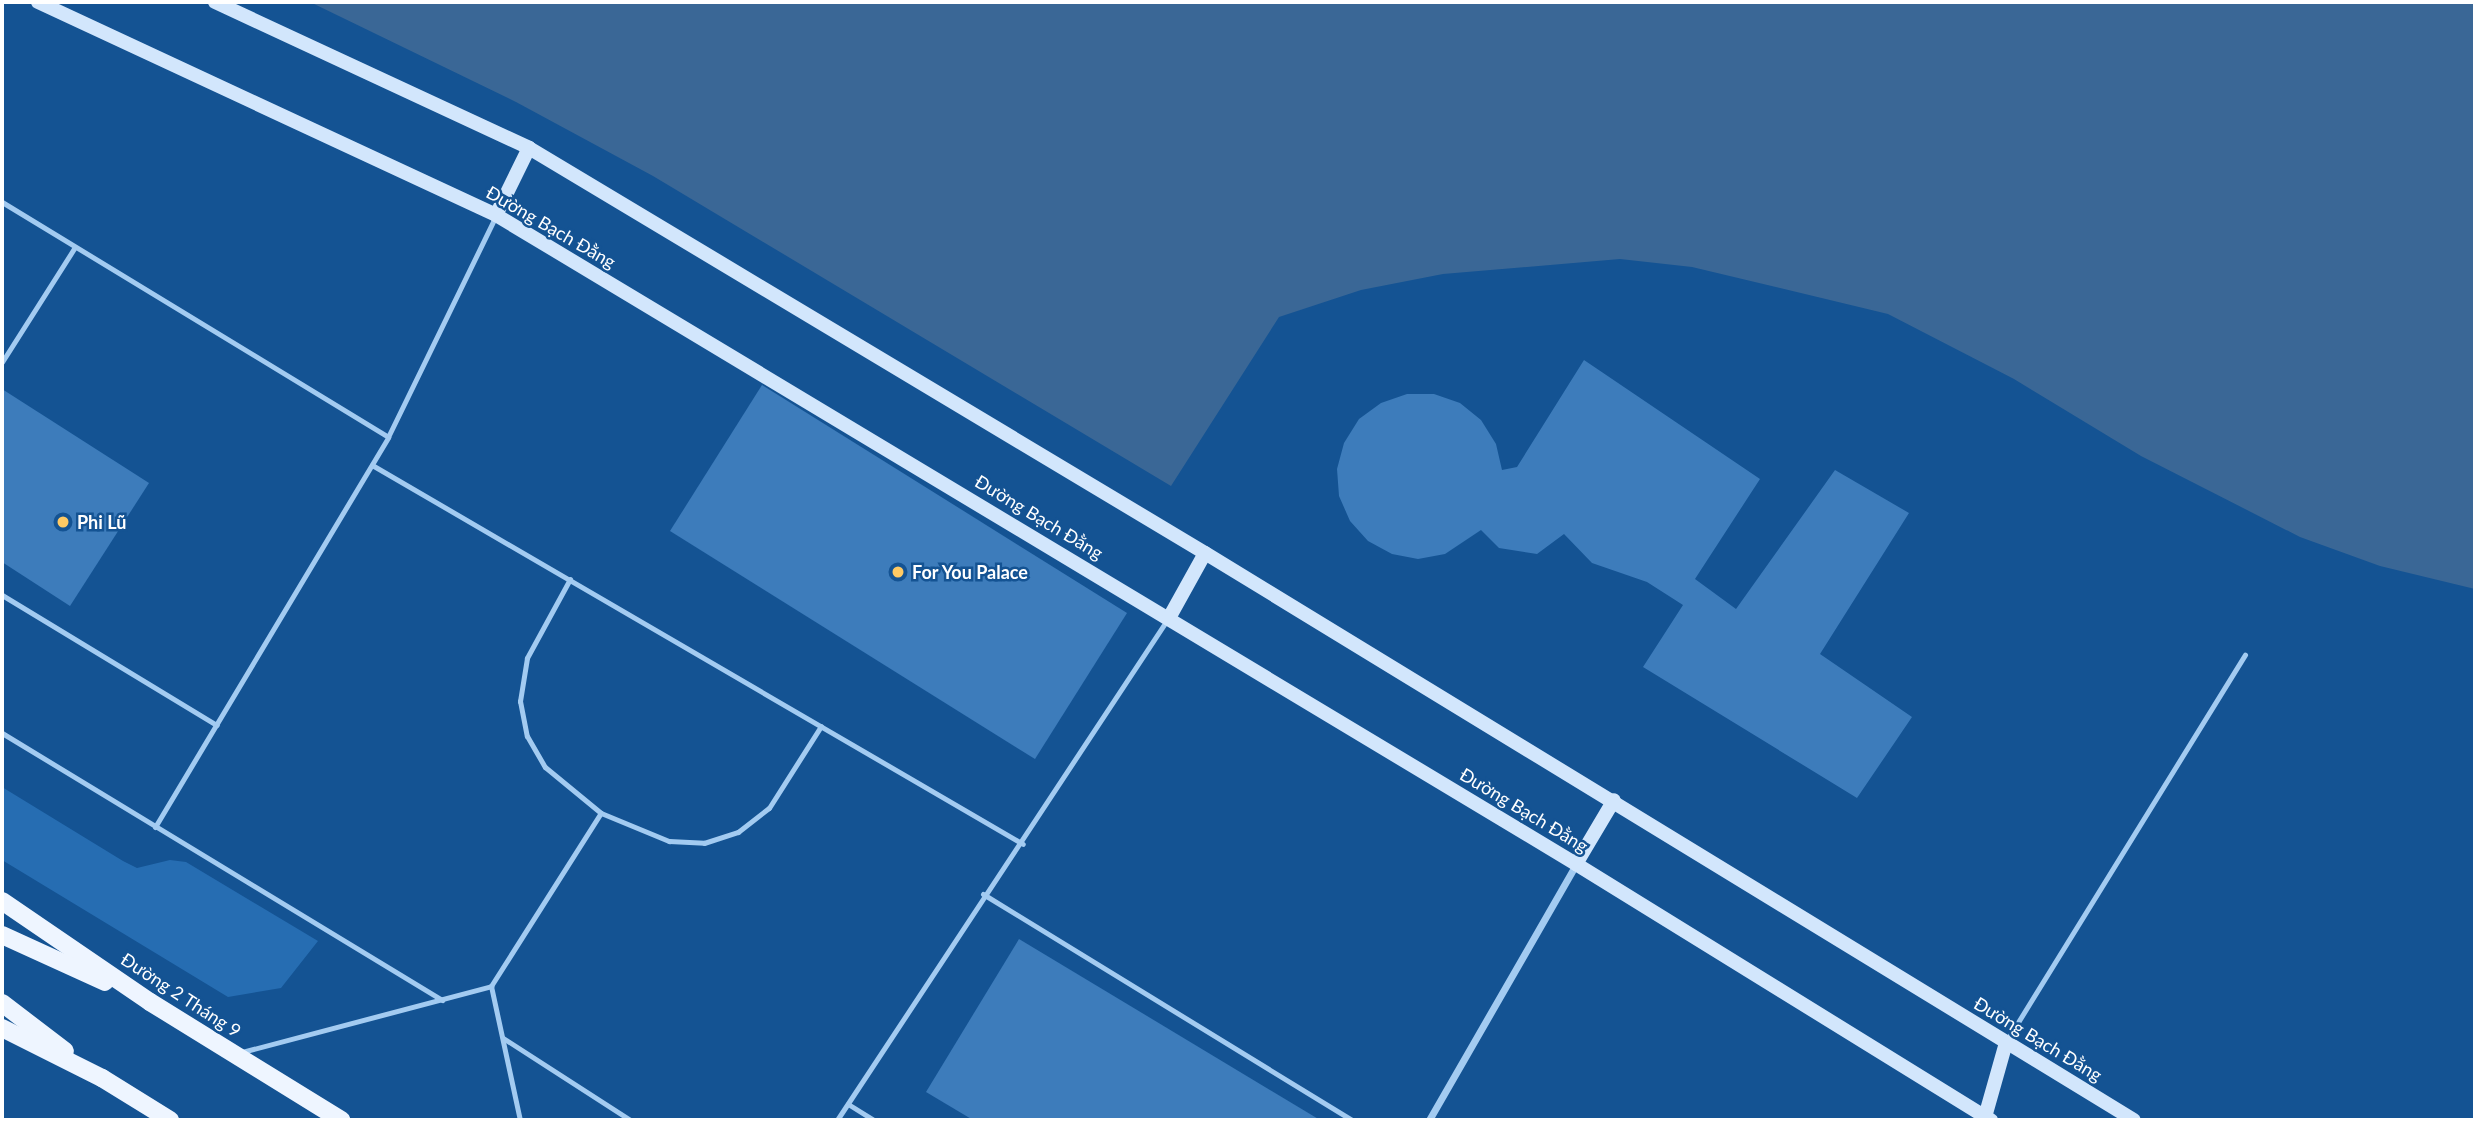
<!DOCTYPE html>
<html>
<head>
<meta charset="utf-8">
<style>
  body { margin:0 }
  #map { position:relative; width:2477px; height:1122px; overflow:hidden; background:#145393; font-family:Lato,sans-serif }
  div>[style] { position:absolute }
  [style*='--x'] { left:calc(var(--x)*1px); top:calc(var(--y)*1px); width:calc(var(--w)*1px); rotate:calc(var(--a)*1deg) }
  .green>* { inset:0; background:#266db2 }
  .water>* { inset:0; background:#3a6796 }
  .building>* { inset:0; background:#3d7cbb }
  .lane>* { height:5px; margin:-2.5px; padding:0 2.5px; transform-origin:2.5px; border-radius:2.5px; background:#a3cbf1 }
  .street>* { height:7px; margin:-3.5px; padding:0 3.5px; transform-origin:3.5px; border-radius:3.5px; background:#a3cbf1 }
  .secondary>* { height:14px; margin:-7px; padding:0 7px; transform-origin:7px; border-radius:7px; background:#d2e6fc }
  .primary>* { height:18px; margin:-9px; padding:0 9px; transform-origin:9px; border-radius:9px; background:#eef5ff }
  .dots>* { width:19px; height:19px; translate:-50% -50%; box-sizing:border-box; border:4px solid #145393; border-radius:50% }
  span { translate:-50% -50%; white-space:nowrap; text-align:center; line-height:1.15; -webkit-text-stroke:5px #145393; paint-order:stroke }
  .street-label { font-size:18px; color:#fff }
  .poi-label { font-size:18px; color:#fff; font-weight:700 }
  .left { translate:0 -50%; text-align:left }
  .frame { position:absolute; inset:0; border:4px solid #fff; pointer-events:none }
</style>
</head>
<body>
<div id="map">
  <div class="green">
    <div style="clip-path:polygon(2px 787px,123px 861px,137px 868px,170px 860px,186px 862px,318px 941px,281px 988px,228px 997px,2px 860px)"></div>
  </div>
  <div class="water">
    <div style="clip-path:polygon(310px 2px,2475px 2px,2475px 589px,2380px 566px,2300px 537px,2141px 456px,2014px 379px,1888px 314px,1692px 267px,1620px 259px,1443px 274px,1361px 290px,1279px 317px,1171px 486px,653px 176px,516px 102px)"></div>
  </div>
  <div class="building">
    <div style="clip-path:polygon(1584px 360px,1760px 479px,1695px 579px,1736px 609px,1835px 470px,1909px 513px,1820px 654px,1912px 717px,1857px 798px,1643px 667px,1683px 605px,1647px 582px,1592px 563px,1564px 534px,1537px 554px,1499px 548px,1481px 530px,1445px 554px,1418px 559px,1392px 554px,1368px 541px,1350px 521px,1339px 496px,1337px 469px,1344px 443px,1359px 419px,1381px 403px,1407px 394px,1434px 394px,1460px 403px,1481px 420px,1496px 444px,1502px 470px,1517px 467px)"></div>
    <div style="clip-path:polygon(762px 385px,1127px 613px,1035px 759px,670px 531px)"></div>
    <div style="clip-path:polygon(2px 389px,149px 483px,70px 606px,2px 562px)"></div>
    <div style="clip-path:polygon(1019px 939px,1320px 1120px,973px 1120px,926px 1092px)"></div>
  </div>
  <div class="lane">
    <div style="--x:2;--y:202;--w:452;--a:31.3"></div>
    <div style="--x:2;--y:362;--w:136;--a:-57.6"></div>
    <div style="--x:372;--y:465;--w:753;--a:30.21"></div>
    <div style="--x:570;--y:579;--w:90;--a:118.6"></div>
    <div style="--x:527;--y:658;--w:44;--a:99.2"></div>
    <div style="--x:520;--y:701;--w:36;--a:79"></div>
    <div style="--x:527;--y:736;--w:36;--a:60"></div>
    <div style="--x:545;--y:767;--w:72;--a:39.4"></div>
    <div style="--x:601;--y:813;--w:74;--a:22.4"></div>
    <div style="--x:669;--y:841;--w:35;--a:3"></div>
    <div style="--x:704;--y:843;--w:36;--a:-18"></div>
    <div style="--x:738;--y:832;--w:39;--a:-38"></div>
    <div style="--x:769;--y:808;--w:97;--a:-57.6"></div>
    <div style="--x:2;--y:595;--w:251;--a:31.2"></div>
    <div style="--x:2;--y:733;--w:515;--a:31.25"></div>
    <div style="--x:155;--y:827;--w:454;--a:-59.1"></div>
    <div style="--x:388;--y:437;--w:244;--a:-64"></div>
    <div style="--x:983;--y:894;--w:433;--a:31.5"></div>
    <div style="--x:491;--y:986;--w:137;--a:77.8"></div>
    <div style="--x:503;--y:1038;--w:151;--a:32.8"></div>
    <div style="--x:2007;--y:1040;--w:453;--a:-58.3"></div>
    <div style="--x:242;--y:1052;--w:258;--a:-14.8"></div>
    <div style="--x:491;--y:986;--w:205;--a:-57.6"></div>
    <div style="--x:848;--y:1104;--w:31;--a:32"></div>
    <div style="--x:837;--y:1120;--w:599;--a:-56.58"></div>
  </div>
  <div class="street">
    <div style="--x:1429;--y:1120;--w:295;--a:-60.1"></div>
  </div>
  <div class="secondary">
    <div style="--x:38;--y:2;--w:505;--a:24.94"></div>
    <div style="--x:496;--y:215;--w:1260;--a:31"></div>
    <div style="--x:1576;--y:864;--w:488;--a:31.7"></div>
    <div style="--x:215;--y:2;--w:346;--a:24.9"></div>
    <div style="--x:529;--y:148;--w:788;--a:30.93"></div>
    <div style="--x:1205;--y:553;--w:1088;--a:31.4"></div>
    <div style="--x:496;--y:215;--w:75;--a:-63.8"></div>
    <div style="--x:1169;--y:618;--w:74;--a:-61"></div>
    <div style="--x:1576;--y:864;--w:74;--a:-59.3"></div>
    <div style="--x:1985;--y:1117;--w:77;--a:-74.2"></div>
  </div>
  <div class="primary">
    <div style="--x:2;--y:901;--w:179;--a:34.3"></div>
    <div style="--x:150;--y:1002;--w:225;--a:31.7"></div>
    <div style="--x:2;--y:935;--w:113;--a:24.5"></div>
    <div style="--x:2;--y:1003;--w:79;--a:37.3"></div>
    <div style="--x:2;--y:1028;--w:112;--a:26.6"></div>
    <div style="--x:102;--y:1078;--w:80;--a:31.7"></div>
  </div>
  <div class="dots">
    <div style="left:63px;top:522px;background:#ffca64"></div>
    <div style="left:898px;top:572px;background:#ffca64"></div>
  </div>
  <div class="street-label">
    <span style="left:551px;top:227px;rotate:30deg">Đường Bạch Đằng</span>
    <span style="left:1039px;top:517px;rotate:31deg">Đường Bạch Đằng</span>
    <span style="left:1524px;top:810px;rotate:31deg">Đường Bạch Đằng</span>
    <span style="left:181px;top:995px;rotate:33deg">Đường 2 Tháng 9</span>
    <span style="left:2038px;top:1039px;rotate:31deg">Đường Bạch Đằng</span>
  </div>
  <div class="poi-label">
    <span class="left" style="left:77px;top:522px">Phi Lũ</span>
    <span class="left" style="left:912px;top:572px">For You Palace</span>
  </div>
  <div class="frame"></div>
</div>
</body>
</html>
